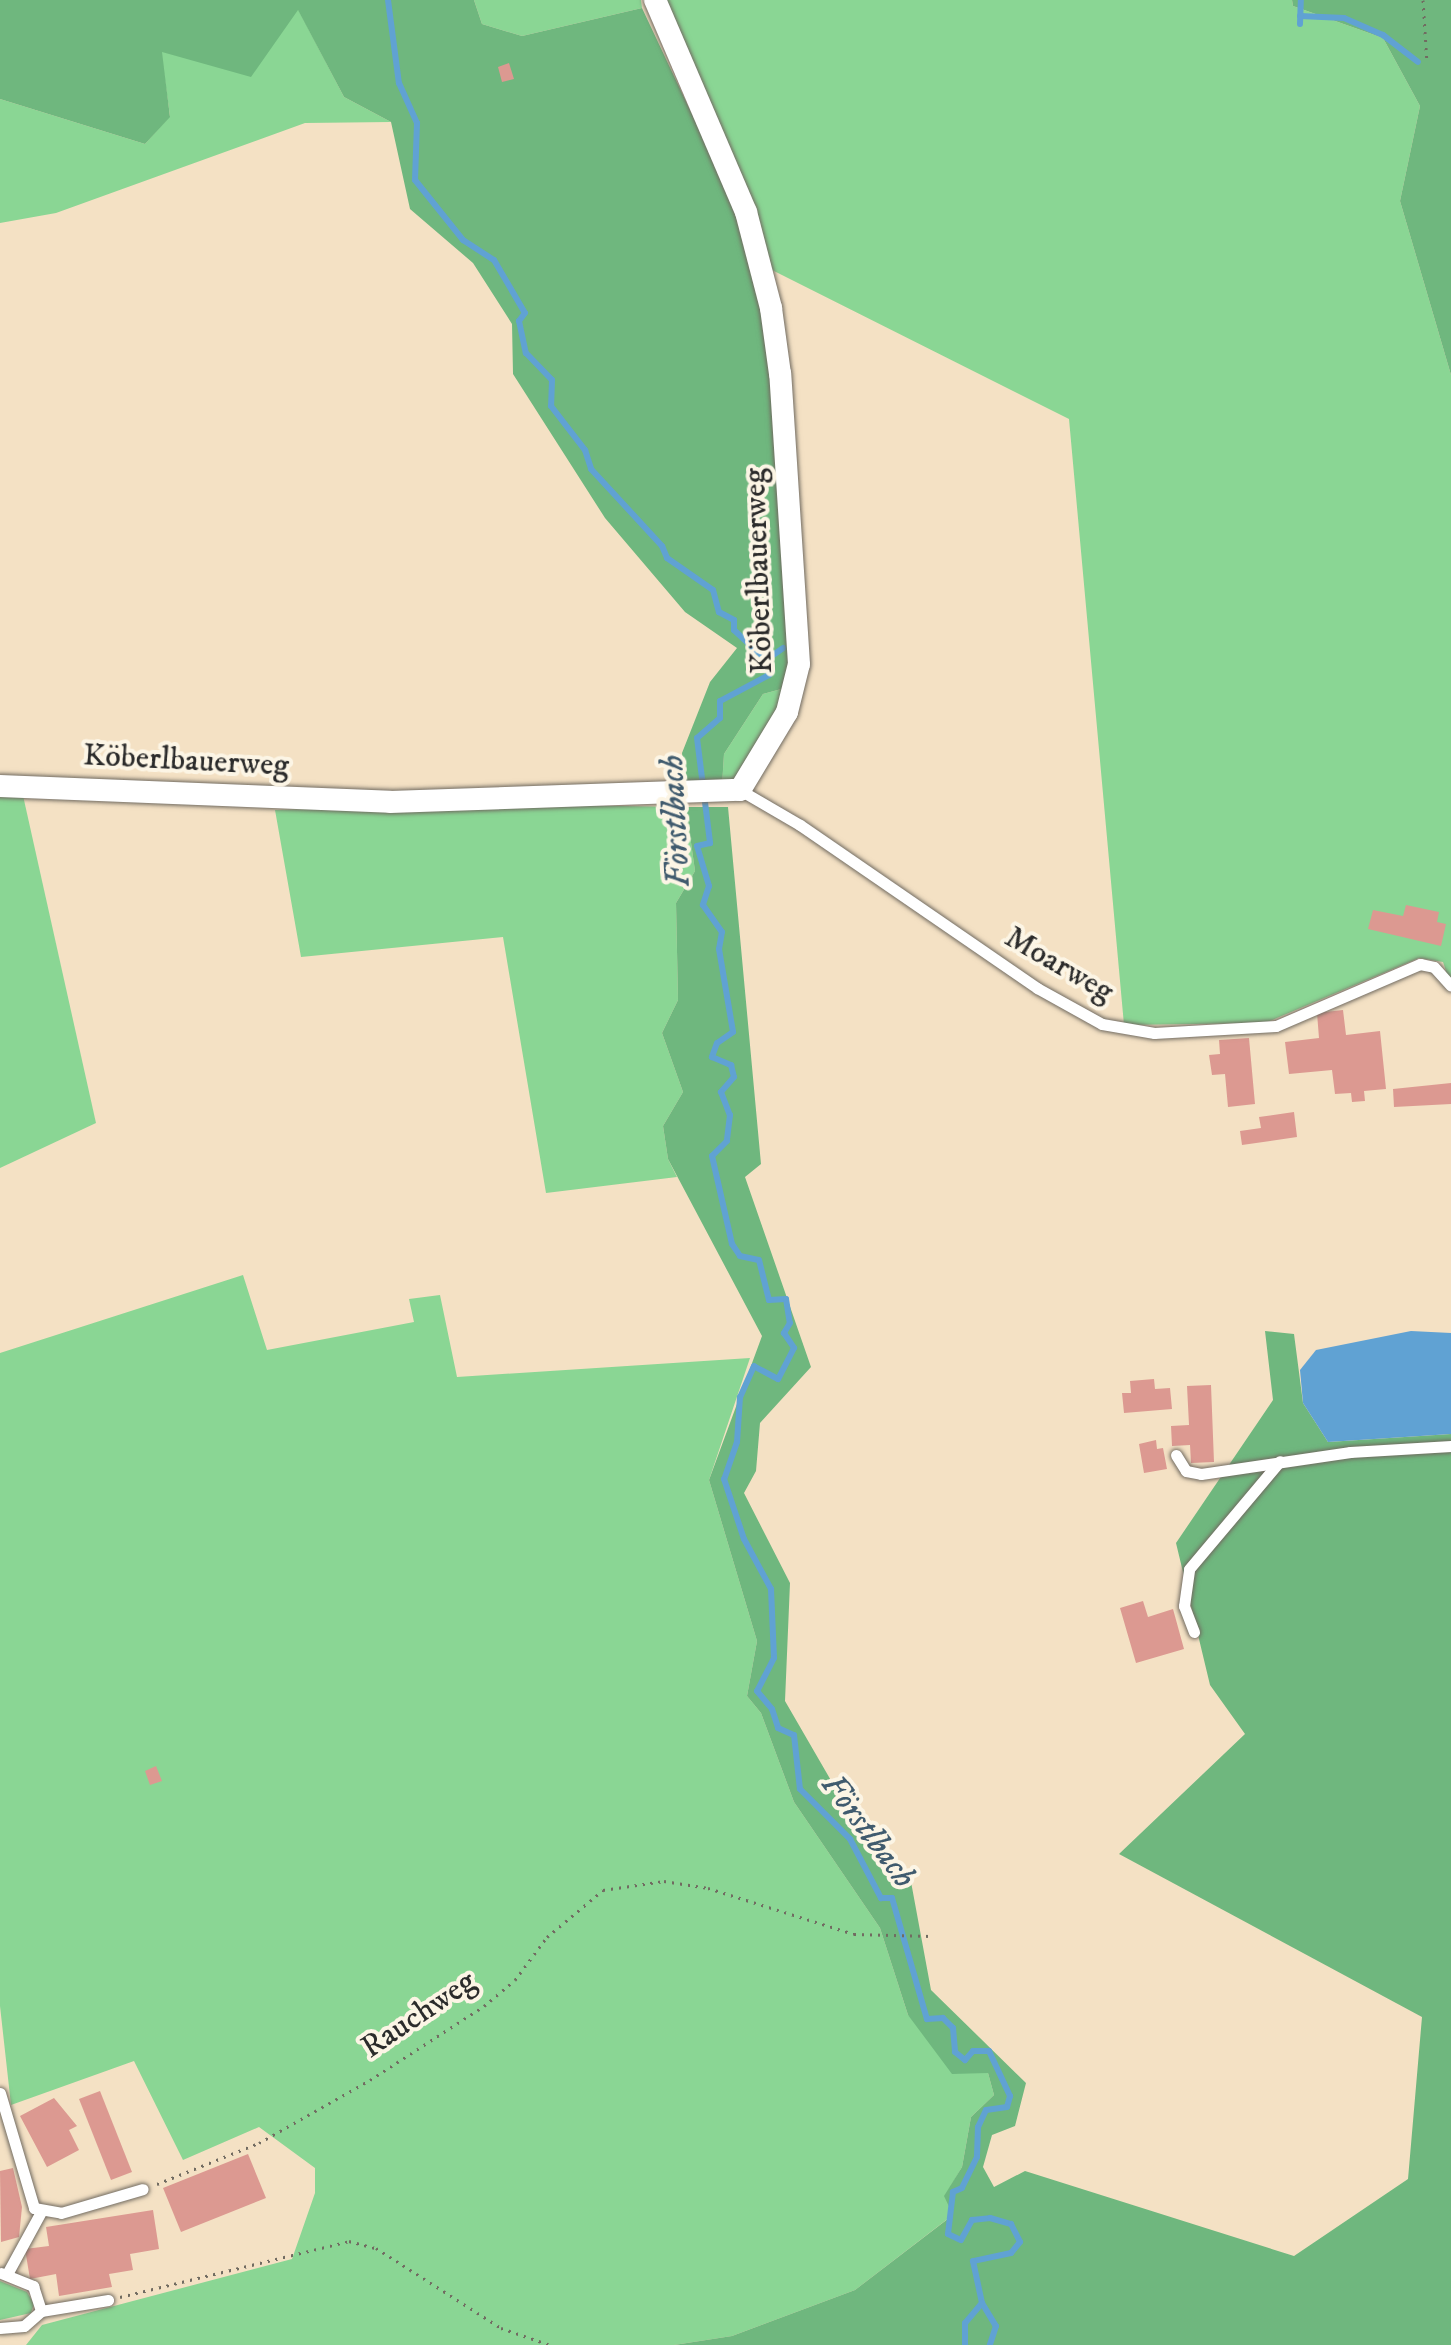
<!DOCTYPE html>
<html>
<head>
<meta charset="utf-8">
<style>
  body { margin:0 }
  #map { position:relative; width:1451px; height:2345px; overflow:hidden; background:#f4e1c4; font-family:"IM FELL DW Pica",serif }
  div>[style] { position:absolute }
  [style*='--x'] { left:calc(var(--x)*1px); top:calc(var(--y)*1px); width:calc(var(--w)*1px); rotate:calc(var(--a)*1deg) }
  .green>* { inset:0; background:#8ad694 }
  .forest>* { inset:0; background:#6fb77e }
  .water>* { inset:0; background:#60a2d3 }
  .stream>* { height:6px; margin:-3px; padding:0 3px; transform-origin:3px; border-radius:3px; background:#60a2d3 }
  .building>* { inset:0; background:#dc9991 }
  .path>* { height:3px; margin-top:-1.5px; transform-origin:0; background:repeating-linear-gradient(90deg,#716b61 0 2px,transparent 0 8px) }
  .roads { filter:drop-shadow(0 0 2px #716b61) drop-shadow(0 0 2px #716b61) }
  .service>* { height:11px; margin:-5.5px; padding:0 5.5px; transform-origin:5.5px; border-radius:5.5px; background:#fff }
  .minor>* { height:22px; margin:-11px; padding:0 11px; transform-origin:11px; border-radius:11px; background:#fff }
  span { translate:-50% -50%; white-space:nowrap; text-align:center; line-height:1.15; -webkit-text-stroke:8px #fcf5e5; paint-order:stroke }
  .street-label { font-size:32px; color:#2b2b2b }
  .water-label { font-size:34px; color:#405b6e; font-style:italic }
</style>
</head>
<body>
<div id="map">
  <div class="green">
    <div style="clip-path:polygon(474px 0,641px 0,642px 8px,522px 36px,482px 24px)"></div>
    <div style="clip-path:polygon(659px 0,1292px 0,1293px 6px,1383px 38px,1420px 106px,1400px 201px,1451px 375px,1451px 986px,1443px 962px,1419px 958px,1265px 1023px,1124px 1025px,1069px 419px,768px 268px)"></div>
    <div style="clip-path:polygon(298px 9px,344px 97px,391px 122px,305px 123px,56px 213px,0 223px,0 99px,145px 144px,170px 116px,161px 52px)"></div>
    <div style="clip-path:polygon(785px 688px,781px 711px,736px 780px,722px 786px,724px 754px,763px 694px)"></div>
    <div style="clip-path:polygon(0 791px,22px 791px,96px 1123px,0 1168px)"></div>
    <div style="clip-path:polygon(496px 804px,686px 807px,695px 871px,676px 903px,678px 1000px,662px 1033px,683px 1092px,663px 1126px,668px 1159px,677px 1177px,546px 1193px,503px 937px,301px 957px,275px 810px)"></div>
    <div style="clip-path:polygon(243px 1275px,267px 1350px,414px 1322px,409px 1299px,440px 1295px,457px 1377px,750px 1358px,709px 1480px,757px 1641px,747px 1696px,761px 1713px,794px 1802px,880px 1928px,908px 2015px,988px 2073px,994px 2095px,971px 2117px,962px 2167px,945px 2196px,954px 2214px,855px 2290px,732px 2336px,674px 2345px,26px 2345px,42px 2325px,292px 2259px,315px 2193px,315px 2168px,259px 2127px,183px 2160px,134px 2061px,11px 2105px,0 2006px,0 1353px)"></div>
    <div style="clip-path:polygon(0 2281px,27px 2292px,34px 2304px,31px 2313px,0 2320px)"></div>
  </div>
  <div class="forest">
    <div style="clip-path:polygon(0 0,474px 0,482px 24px,522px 36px,642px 8px,729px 193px,768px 329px,790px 660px,785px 688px,763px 694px,724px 754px,722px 786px,685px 787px,682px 753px,710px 682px,737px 648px,685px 612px,605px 518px,513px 374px,512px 324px,473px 263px,410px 209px,391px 122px,344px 97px,298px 10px,251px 77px,162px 52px,170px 117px,145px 144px,0 99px)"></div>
    <div style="clip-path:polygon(1292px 0,1451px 0,1451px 375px,1400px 201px,1420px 106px,1383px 38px,1293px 6px)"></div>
    <div style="clip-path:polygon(686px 807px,728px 807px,761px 1164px,745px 1177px,811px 1367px,760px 1423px,756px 1471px,744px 1493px,790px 1583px,785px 1701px,873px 1853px,909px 1871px,931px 1990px,1026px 2083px,1015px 2126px,992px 2135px,983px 2167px,994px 2187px,1025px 2171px,1294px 2256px,1408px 2179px,1422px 2017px,1119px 1854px,1245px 1734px,1210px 1685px,1176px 1543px,1273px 1400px,1265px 1331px,1294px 1334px,1303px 1403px,1328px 1442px,1451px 1434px,1451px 2345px,674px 2345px,732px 2336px,855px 2290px,953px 2215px,944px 2196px,962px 2167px,971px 2117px,994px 2095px,988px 2073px,952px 2074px,908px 2015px,880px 1928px,794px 1802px,761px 1713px,747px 1696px,757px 1641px,709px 1480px,762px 1336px,668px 1159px,663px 1126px,683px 1092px,662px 1033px,678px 1000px,676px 903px,695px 871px)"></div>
  </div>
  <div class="water">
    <div style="clip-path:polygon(1411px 1331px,1451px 1333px,1451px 1434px,1328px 1442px,1303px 1403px,1300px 1370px,1316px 1350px)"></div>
  </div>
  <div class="stream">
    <div style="--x:388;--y:0;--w:84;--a:82.5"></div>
    <div style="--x:399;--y:83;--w:44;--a:65.8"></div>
    <div style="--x:417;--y:123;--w:57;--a:92"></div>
    <div style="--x:415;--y:180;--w:77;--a:51.3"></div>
    <div style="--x:463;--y:240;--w:37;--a:33"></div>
    <div style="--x:494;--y:260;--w:61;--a:59.7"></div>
    <div style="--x:525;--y:313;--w:10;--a:127"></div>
    <div style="--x:519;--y:321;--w:33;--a:78"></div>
    <div style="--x:526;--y:353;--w:37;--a:46"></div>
    <div style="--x:552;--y:380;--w:26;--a:92"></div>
    <div style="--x:551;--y:406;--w:56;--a:52.3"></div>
    <div style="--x:585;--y:450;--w:20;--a:72"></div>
    <div style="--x:591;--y:469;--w:105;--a:47.3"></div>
    <div style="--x:662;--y:546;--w:13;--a:67"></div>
    <div style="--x:667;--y:558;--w:56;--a:34.8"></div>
    <div style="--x:713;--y:590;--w:23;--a:75"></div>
    <div style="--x:719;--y:612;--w:17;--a:28"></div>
    <div style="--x:734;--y:620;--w:10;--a:90"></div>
    <div style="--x:734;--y:630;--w:44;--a:43.2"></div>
    <div style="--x:766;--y:660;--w:15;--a:79"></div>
    <div style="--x:769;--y:675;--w:55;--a:152"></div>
    <div style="--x:720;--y:701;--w:17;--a:90"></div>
    <div style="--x:720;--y:718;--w:30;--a:139"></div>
    <div style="--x:697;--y:738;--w:106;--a:82.9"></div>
    <div style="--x:710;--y:843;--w:13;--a:167"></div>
    <div style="--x:697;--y:846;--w:42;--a:73.3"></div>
    <div style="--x:709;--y:886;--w:20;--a:108"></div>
    <div style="--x:703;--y:905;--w:33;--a:55"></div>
    <div style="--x:722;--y:932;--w:17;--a:100"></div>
    <div style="--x:719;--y:949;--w:84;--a:80.4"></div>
    <div style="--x:733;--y:1032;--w:19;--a:145"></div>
    <div style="--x:717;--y:1043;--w:15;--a:110"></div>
    <div style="--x:712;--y:1057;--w:21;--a:23"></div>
    <div style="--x:731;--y:1065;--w:12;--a:76"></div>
    <div style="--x:734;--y:1077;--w:20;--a:131"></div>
    <div style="--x:721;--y:1092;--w:25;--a:69"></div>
    <div style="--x:730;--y:1115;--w:26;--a:97"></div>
    <div style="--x:727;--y:1141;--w:21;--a:135"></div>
    <div style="--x:712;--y:1156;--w:90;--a:77.2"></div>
    <div style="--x:732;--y:1244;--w:14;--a:56"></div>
    <div style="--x:740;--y:1256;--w:19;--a:12"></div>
    <div style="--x:759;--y:1260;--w:41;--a:76"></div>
    <div style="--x:769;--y:1300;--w:17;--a:-3"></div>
    <div style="--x:786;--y:1299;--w:24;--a:81"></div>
    <div style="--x:790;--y:1323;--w:12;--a:121"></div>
    <div style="--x:784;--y:1333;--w:18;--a:56"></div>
    <div style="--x:794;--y:1348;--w:35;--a:117"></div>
    <div style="--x:778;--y:1379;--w:27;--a:-152"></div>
    <div style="--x:754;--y:1366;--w:34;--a:114"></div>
    <div style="--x:740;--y:1397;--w:45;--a:93.8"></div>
    <div style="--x:737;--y:1442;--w:39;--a:109"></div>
    <div style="--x:724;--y:1479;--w:63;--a:71.6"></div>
    <div style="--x:744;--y:1539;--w:57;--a:61.6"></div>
    <div style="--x:771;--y:1589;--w:69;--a:87.5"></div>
    <div style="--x:774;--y:1658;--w:37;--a:117"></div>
    <div style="--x:757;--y:1691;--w:23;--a:50"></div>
    <div style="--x:772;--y:1709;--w:20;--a:72"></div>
    <div style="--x:778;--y:1728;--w:17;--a:24"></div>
    <div style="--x:794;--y:1735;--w:54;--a:83.7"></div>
    <div style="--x:800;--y:1789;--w:71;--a:45"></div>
    <div style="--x:850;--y:1839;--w:67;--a:62.3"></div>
    <div style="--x:881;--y:1898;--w:11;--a:0"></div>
    <div style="--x:892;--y:1898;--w:126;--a:73.9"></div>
    <div style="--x:927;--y:2019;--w:16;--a:-4"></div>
    <div style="--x:943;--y:2018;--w:14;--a:45"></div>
    <div style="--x:953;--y:2028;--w:24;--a:85"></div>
    <div style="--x:955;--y:2052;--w:13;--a:39"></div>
    <div style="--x:965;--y:2060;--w:12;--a:-48"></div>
    <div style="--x:973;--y:2051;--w:16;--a:0"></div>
    <div style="--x:989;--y:2051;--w:50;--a:65"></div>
    <div style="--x:1010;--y:2096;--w:11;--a:105"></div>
    <div style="--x:1007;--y:2107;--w:21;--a:172"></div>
    <div style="--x:986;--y:2110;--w:19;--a:115"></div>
    <div style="--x:978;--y:2127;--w:30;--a:92"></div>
    <div style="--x:977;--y:2157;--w:34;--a:116"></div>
    <div style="--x:962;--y:2188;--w:10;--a:156"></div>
    <div style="--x:953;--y:2192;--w:42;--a:96.8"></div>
    <div style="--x:948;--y:2234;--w:14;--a:25"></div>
    <div style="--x:961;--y:2240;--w:23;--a:-61"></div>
    <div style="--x:972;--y:2220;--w:18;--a:-6"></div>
    <div style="--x:990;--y:2218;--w:22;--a:16"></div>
    <div style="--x:1011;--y:2224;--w:20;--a:63"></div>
    <div style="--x:1020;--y:2242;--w:14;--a:129"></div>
    <div style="--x:1011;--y:2253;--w:39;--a:168"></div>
    <div style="--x:973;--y:2261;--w:43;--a:77.9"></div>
    <div style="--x:982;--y:2303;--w:26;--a:130"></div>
    <div style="--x:965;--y:2323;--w:22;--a:90"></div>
    <div style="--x:1300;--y:16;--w:44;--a:2.6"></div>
    <div style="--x:1344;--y:18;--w:43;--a:23.6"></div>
    <div style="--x:1383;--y:35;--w:44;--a:37.6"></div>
    <div style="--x:1300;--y:24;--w:24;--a:-88"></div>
    <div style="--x:766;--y:660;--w:21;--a:-35"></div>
    <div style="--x:982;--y:2303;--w:27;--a:59"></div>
    <div style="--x:996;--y:2326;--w:20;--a:108"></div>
  </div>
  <div class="building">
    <div style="clip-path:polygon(509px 63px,514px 79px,502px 82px,498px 67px)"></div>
    <div style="clip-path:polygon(1406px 905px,1439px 912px,1437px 922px,1446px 924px,1441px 946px,1368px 929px,1373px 910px,1403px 916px)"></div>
    <div style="clip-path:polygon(1343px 1010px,1346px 1035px,1380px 1031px,1386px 1089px,1364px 1091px,1365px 1101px,1352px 1102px,1351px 1093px,1335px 1094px,1332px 1070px,1289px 1074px,1285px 1042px,1319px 1038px,1317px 1013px)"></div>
    <div style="clip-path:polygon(1249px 1038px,1255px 1104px,1228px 1107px,1225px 1074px,1212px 1075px,1209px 1055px,1220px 1054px,1219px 1040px)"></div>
    <div style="clip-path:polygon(1451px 1083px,1451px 1104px,1394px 1107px,1393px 1089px)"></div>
    <div style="clip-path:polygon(1294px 1112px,1297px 1137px,1242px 1145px,1240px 1131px,1261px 1128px,1259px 1117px)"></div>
    <div style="clip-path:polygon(1154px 1379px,1155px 1389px,1170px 1388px,1172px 1409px,1124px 1413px,1122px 1393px,1131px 1393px,1130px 1381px)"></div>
    <div style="clip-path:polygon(1211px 1385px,1214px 1462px,1191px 1463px,1190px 1445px,1172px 1446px,1171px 1426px,1189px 1425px,1187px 1386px)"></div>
    <div style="clip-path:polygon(1156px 1440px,1157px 1449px,1163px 1448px,1167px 1469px,1144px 1473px,1139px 1444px)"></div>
    <div style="clip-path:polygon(1143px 1601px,1148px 1617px,1173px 1609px,1184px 1649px,1136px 1663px,1120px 1608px)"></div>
    <div style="clip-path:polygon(156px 1766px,162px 1781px,150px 1785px,145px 1771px)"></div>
    <div style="clip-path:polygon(100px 2091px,132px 2172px,111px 2180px,79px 2099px)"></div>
    <div style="clip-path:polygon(54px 2098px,77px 2126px,69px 2130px,79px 2150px,47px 2167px,20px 2116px)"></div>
    <div style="clip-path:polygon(248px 2154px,266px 2198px,181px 2232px,163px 2188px)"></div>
    <div style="clip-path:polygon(13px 2168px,22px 2207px,19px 2237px,1px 2242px,0 2171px)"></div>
    <div style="clip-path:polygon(153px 2210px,159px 2249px,130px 2254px,133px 2270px,109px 2274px,112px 2287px,59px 2296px,56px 2274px,30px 2279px,25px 2249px,49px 2246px,46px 2227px)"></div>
  </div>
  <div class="path">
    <div style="--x:1423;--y:0;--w:63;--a:86.4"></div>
    <div style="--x:157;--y:2184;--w:110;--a:-21.9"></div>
    <div style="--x:259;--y:2143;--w:128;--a:-29.6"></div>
    <div style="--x:370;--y:2080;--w:136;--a:-33"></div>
    <div style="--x:484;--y:2006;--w:40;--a:-40"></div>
    <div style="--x:515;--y:1980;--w:54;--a:-53.3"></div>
    <div style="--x:547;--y:1937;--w:73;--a:-40"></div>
    <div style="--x:603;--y:1890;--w:62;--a:-8.4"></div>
    <div style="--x:664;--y:1881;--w:45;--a:9"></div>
    <div style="--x:708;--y:1888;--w:153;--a:17.5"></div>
    <div style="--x:854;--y:1934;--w:77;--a:1.5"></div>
    <div style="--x:120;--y:2297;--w:236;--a:-13.7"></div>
    <div style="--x:349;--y:2241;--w:28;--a:15"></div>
    <div style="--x:376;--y:2248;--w:148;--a:32.6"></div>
    <div style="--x:501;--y:2328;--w:52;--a:19.1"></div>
  </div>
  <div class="roads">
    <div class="service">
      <div style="--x:740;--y:790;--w:69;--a:30.3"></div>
      <div style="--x:800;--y:825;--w:288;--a:34.5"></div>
      <div style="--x:1037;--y:988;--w:74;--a:29"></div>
      <div style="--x:1102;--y:1024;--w:53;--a:9.8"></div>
      <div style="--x:1154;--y:1033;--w:122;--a:-3.3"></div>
      <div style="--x:1276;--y:1026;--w:157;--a:-23.3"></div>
      <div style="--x:1420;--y:964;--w:14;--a:12"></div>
      <div style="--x:1434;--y:967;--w:25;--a:48"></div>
      <div style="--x:1176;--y:1455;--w:19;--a:58"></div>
      <div style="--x:1186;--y:1471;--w:15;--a:11"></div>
      <div style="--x:1201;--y:1474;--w:151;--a:-8.4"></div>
      <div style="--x:1350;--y:1452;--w:101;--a:-3.4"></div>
      <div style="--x:1194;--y:1632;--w:28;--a:-111"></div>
      <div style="--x:1184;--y:1606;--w:37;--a:-82"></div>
      <div style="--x:1189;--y:1569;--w:141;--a:-49.9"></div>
      <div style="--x:0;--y:2093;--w:120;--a:73.5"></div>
      <div style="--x:34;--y:2208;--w:27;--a:10"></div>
      <div style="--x:61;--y:2213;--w:85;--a:-16.3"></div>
      <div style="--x:1;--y:2273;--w:35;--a:22"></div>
      <div style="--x:33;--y:2286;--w:26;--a:72"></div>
      <div style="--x:7;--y:2274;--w:71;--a:-61.3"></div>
      <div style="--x:0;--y:2328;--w:24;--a:-5"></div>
      <div style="--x:24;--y:2326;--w:23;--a:-41"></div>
      <div style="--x:41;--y:2311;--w:68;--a:-9.3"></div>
    </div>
    <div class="minor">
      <div style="--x:0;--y:786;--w:390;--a:2.3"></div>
      <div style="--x:390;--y:802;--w:350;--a:-2"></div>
      <div style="--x:740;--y:790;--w:91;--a:-58.9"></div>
      <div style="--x:787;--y:712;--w:49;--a:-76"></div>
      <div style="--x:799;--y:664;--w:291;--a:-93.7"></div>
      <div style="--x:780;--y:374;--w:67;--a:-97.8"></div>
      <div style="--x:771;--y:308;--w:99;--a:-104.6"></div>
      <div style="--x:746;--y:212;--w:231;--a:-113.2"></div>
    </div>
  </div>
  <div class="street-label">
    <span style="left:759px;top:571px;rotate:-92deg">Köberlbauerweg</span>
    <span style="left:186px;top:761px;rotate:3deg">Köberlbauerweg</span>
    <span style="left:1059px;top:965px;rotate:30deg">Moarweg</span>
    <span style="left:419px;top:2015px;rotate:-34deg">Rauchweg</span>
  </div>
  <div class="water-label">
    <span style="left:676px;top:821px;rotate:-93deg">Förstlbach</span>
    <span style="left:868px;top:1831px;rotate:53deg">Förstlbach</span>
  </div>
</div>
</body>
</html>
